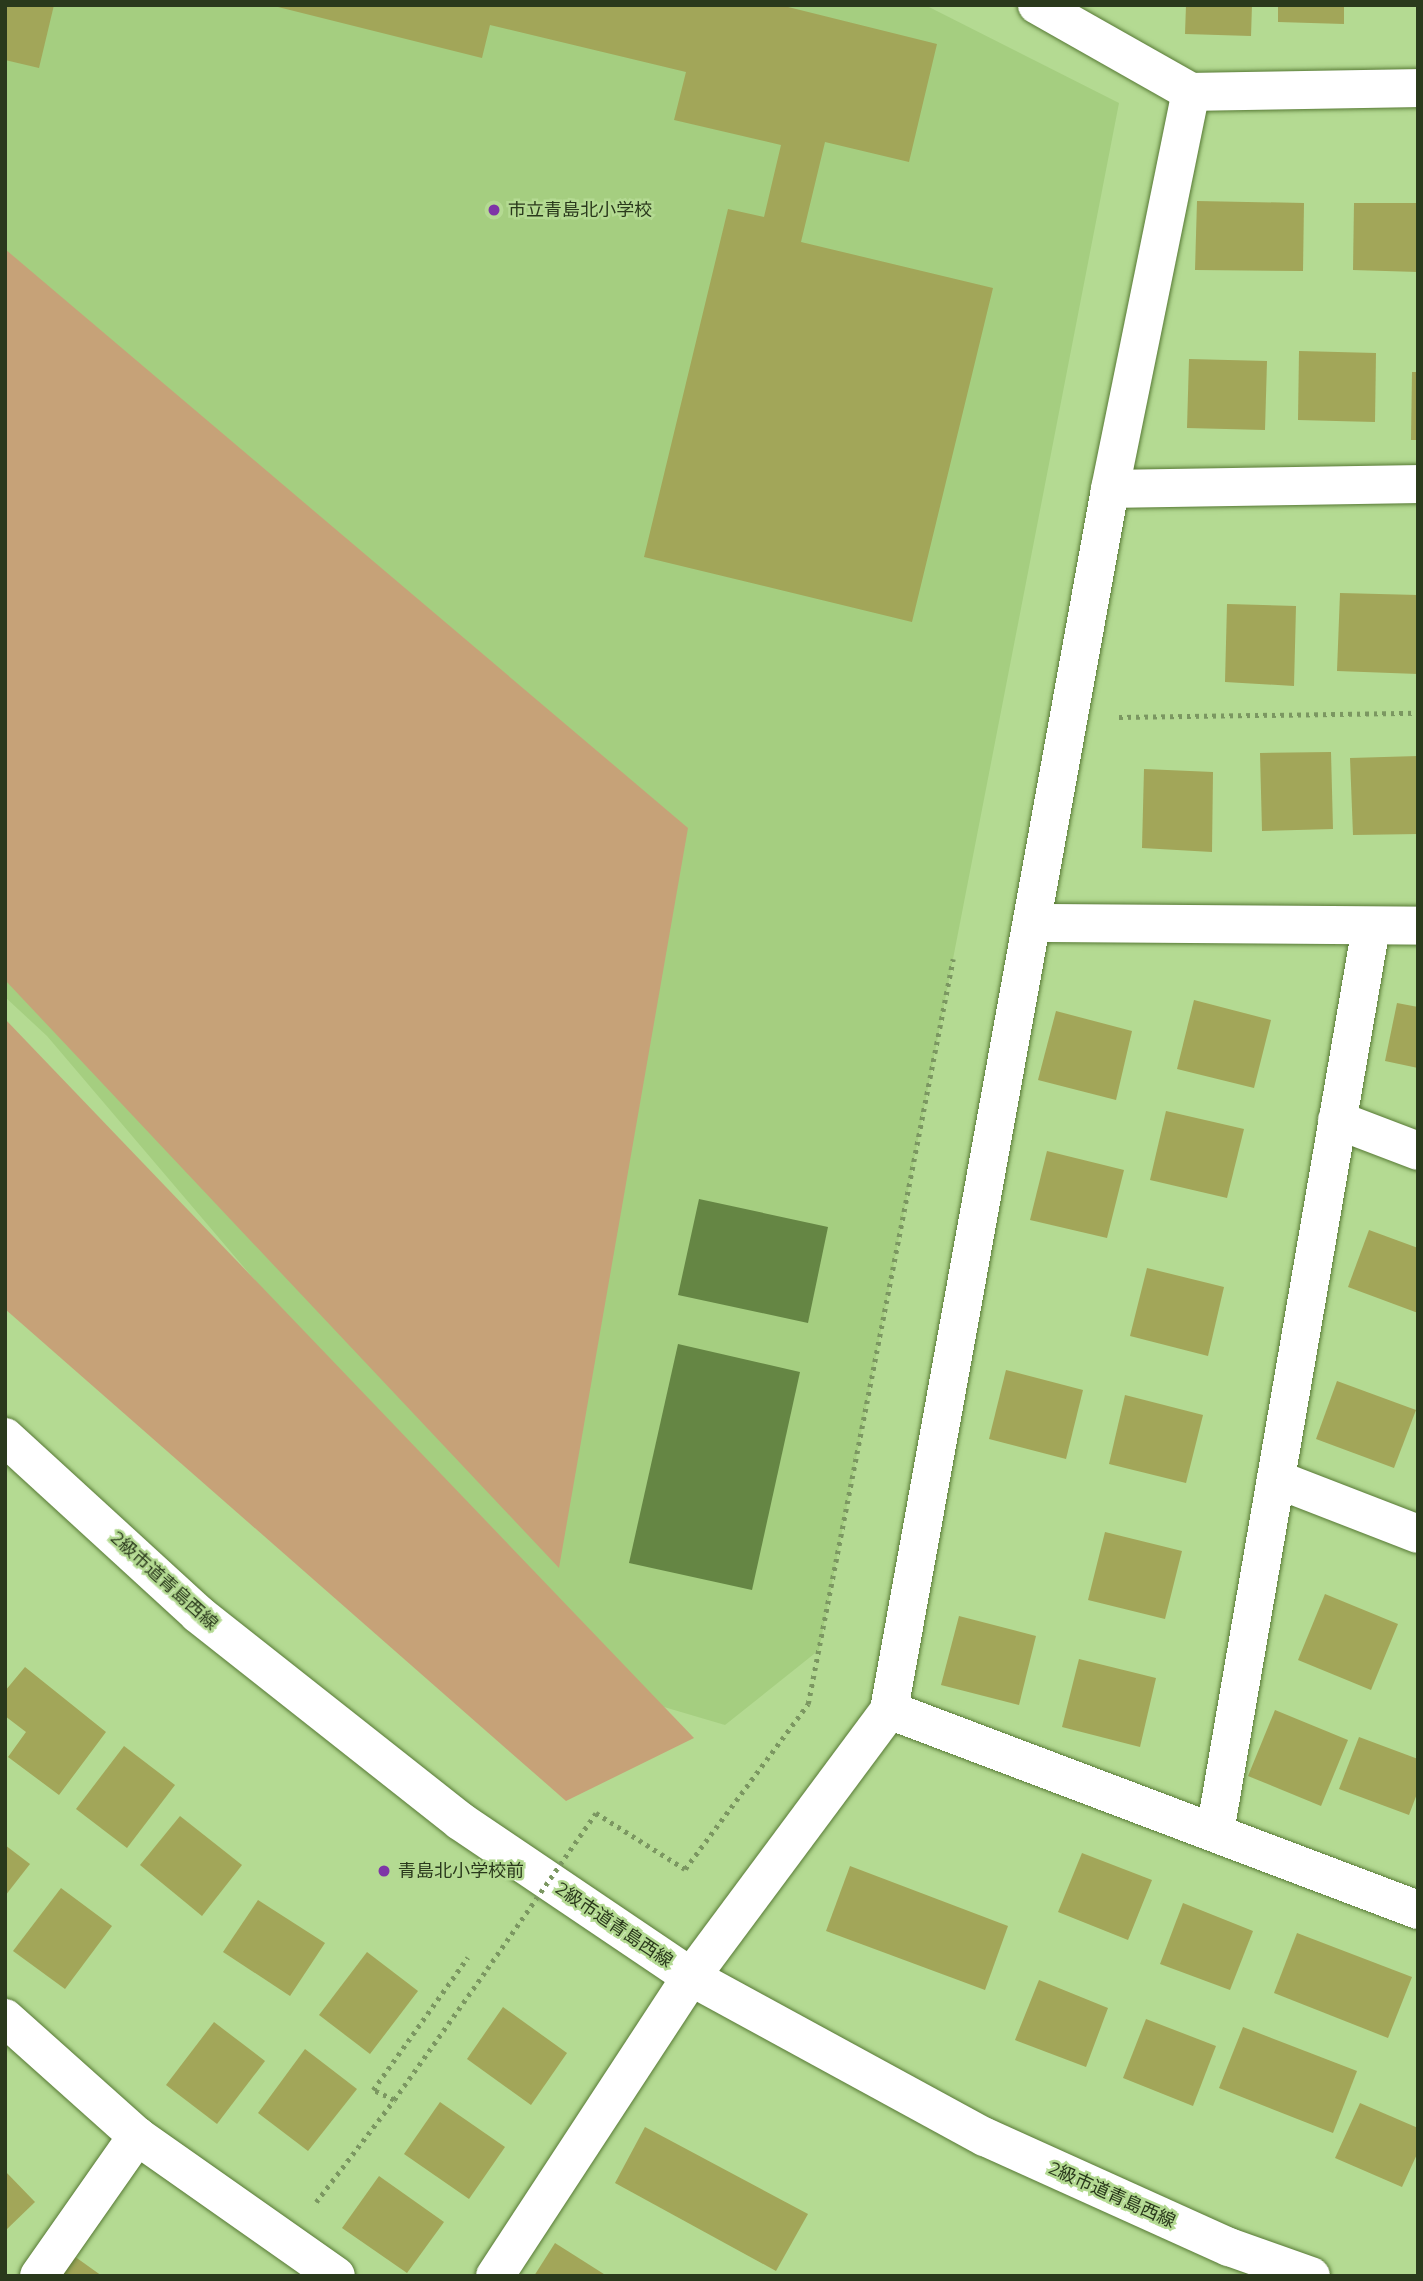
<!DOCTYPE html>
<html>
<head>
<meta charset="utf-8">
<style>
  body { margin:0 }
  #map { position:relative; width:1423px; height:2281px; overflow:hidden; background:#b4da92; font-family:Montserrat,"Noto Sans JP",sans-serif }
  div>[style] { position:absolute }
  [style*='--x'] { left:calc(var(--x)*1px); top:calc(var(--y)*1px); width:calc(var(--w)*1px); rotate:calc(var(--a)*1deg) }
  .built>* { inset:0; background:#a5ce80 }
  .green>* { inset:0; background:#c6a278 }
  .water>* { inset:0; background:#658644 }
  .building>* { inset:0; background:#a2a659 }
  .path>* { height:4.5px; margin-top:-2.25px; transform-origin:0; background:repeating-linear-gradient(90deg,#7b9761 0 3.5px,transparent 0 8.5px) }
  .roads { filter:drop-shadow(0 0 2px #577935) drop-shadow(0 0 2px #577935) }
  .minor>* { height:38px; margin:-19px; padding:0 19px; transform-origin:19px; border-radius:19px; background:#fff }
  .tertiary>* { height:38px; margin:-19px; padding:0 19px; transform-origin:19px; border-radius:19px; background:#fff }
  .path-bridge>* { height:4.5px; margin-top:-2.25px; transform-origin:0; background:repeating-linear-gradient(90deg,#7b9761 0 3.5px,transparent 0 8.5px) }
  .dots>* { width:19px; height:19px; translate:-50% -50%; box-sizing:border-box; border:4px solid #b4da92; border-radius:50% }
  span { translate:-50% -50%; white-space:nowrap; text-align:center; line-height:1.15; -webkit-text-stroke:5px #b4da92; paint-order:stroke }
  .poi-label { font-size:18px; color:#2a391c }
  .left { translate:0 -50%; text-align:left }
  .street-label { font-size:18px; color:#2a391c }
  .frame { position:absolute; inset:0; border:7px solid #2a391c; pointer-events:none }
</style>
</head>
<body>
<div id="map">
  <div class="built">
    <div style="clip-path:polygon(5px 5px,925px 5px,1119px 103px,819px 1650px,725px 1725px,603px 1689px,47px 1036px,5px 997px)"></div>
  </div>
  <div class="green">
    <div style="clip-path:polygon(5px 249px,688px 828px,559px 1568px,5px 980px)"></div>
    <div style="clip-path:polygon(5px 1019px,694px 1738px,566px 1801px,5px 1309px)"></div>
  </div>
  <div class="water">
    <div style="clip-path:polygon(699px 1199px,828px 1227px,808px 1323px,678px 1295px)"></div>
    <div style="clip-path:polygon(678px 1344px,800px 1372px,752px 1590px,629px 1563px)"></div>
  </div>
  <div class="building">
    <div style="clip-path:polygon(5px 5px,54px 5px,39px 68px,5px 60px)"></div>
    <div style="clip-path:polygon(270px 5px,780px 5px,937px 44px,909px 162px,825px 142px,801px 242px,993px 288px,912px 622px,644px 557px,728px 209px,764px 217px,781px 145px,674px 120px,686px 72px,490px 25px,482px 58px)"></div>
    <div style="clip-path:polygon(1186px 5px,1252px 5px,1251px 36px,1185px 34px)"></div>
    <div style="clip-path:polygon(1278px 5px,1344px 5px,1344px 24px,1278px 22px)"></div>
    <div style="clip-path:polygon(1197px 201px,1304px 203px,1303px 271px,1195px 270px)"></div>
    <div style="clip-path:polygon(1354px 203px,1418px 203px,1418px 272px,1353px 270px)"></div>
    <div style="clip-path:polygon(1299px 351px,1376px 353px,1375px 422px,1298px 420px)"></div>
    <div style="clip-path:polygon(1189px 359px,1267px 361px,1265px 430px,1187px 428px)"></div>
    <div style="clip-path:polygon(1412px 372px,1418px 372px,1418px 440px,1411px 440px)"></div>
    <div style="clip-path:polygon(1340px 593px,1418px 595px,1418px 674px,1337px 671px)"></div>
    <div style="clip-path:polygon(1227px 604px,1296px 606px,1294px 686px,1225px 682px)"></div>
    <div style="clip-path:polygon(1331px 752px,1333px 829px,1262px 831px,1260px 753px)"></div>
    <div style="clip-path:polygon(1418px 756px,1418px 834px,1353px 835px,1350px 758px)"></div>
    <div style="clip-path:polygon(1144px 769px,1213px 772px,1212px 852px,1142px 848px)"></div>
    <div style="clip-path:polygon(1194px 1000px,1271px 1020px,1254px 1088px,1177px 1069px)"></div>
    <div style="clip-path:polygon(1397px 1003px,1418px 1007px,1418px 1068px,1385px 1061px)"></div>
    <div style="clip-path:polygon(1056px 1011px,1132px 1031px,1116px 1100px,1038px 1080px)"></div>
    <div style="clip-path:polygon(1166px 1111px,1244px 1129px,1227px 1198px,1150px 1180px)"></div>
    <div style="clip-path:polygon(1047px 1151px,1124px 1170px,1107px 1238px,1030px 1220px)"></div>
    <div style="clip-path:polygon(1369px 1230px,1418px 1248px,1418px 1313px,1348px 1287px)"></div>
    <div style="clip-path:polygon(1147px 1268px,1224px 1287px,1208px 1356px,1130px 1336px)"></div>
    <div style="clip-path:polygon(1006px 1370px,1083px 1390px,1066px 1459px,989px 1439px)"></div>
    <div style="clip-path:polygon(1337px 1381px,1416px 1410px,1394px 1468px,1316px 1439px)"></div>
    <div style="clip-path:polygon(1125px 1395px,1203px 1415px,1186px 1483px,1109px 1464px)"></div>
    <div style="clip-path:polygon(1105px 1532px,1182px 1551px,1165px 1619px,1088px 1600px)"></div>
    <div style="clip-path:polygon(1325px 1594px,1398px 1624px,1371px 1690px,1298px 1660px)"></div>
    <div style="clip-path:polygon(959px 1616px,1036px 1636px,1019px 1705px,941px 1685px)"></div>
    <div style="clip-path:polygon(1079px 1659px,1156px 1678px,1140px 1747px,1062px 1727px)"></div>
    <div style="clip-path:polygon(25px 1667px,106px 1732px,59px 1795px,8px 1757px,26px 1732px,5px 1716px,5px 1691px)"></div>
    <div style="clip-path:polygon(1275px 1710px,1348px 1740px,1321px 1806px,1248px 1776px)"></div>
    <div style="clip-path:polygon(1359px 1737px,1418px 1759px,1418px 1791px,1409px 1815px,1339px 1789px)"></div>
    <div style="clip-path:polygon(124px 1746px,175px 1785px,127px 1848px,76px 1809px)"></div>
    <div style="clip-path:polygon(180px 1816px,242px 1865px,202px 1916px,140px 1865px)"></div>
    <div style="clip-path:polygon(5px 1845px,30px 1864px,5px 1896px)"></div>
    <div style="clip-path:polygon(1082px 1853px,1152px 1880px,1128px 1940px,1058px 1912px)"></div>
    <div style="clip-path:polygon(850px 1866px,1008px 1926px,985px 1990px,826px 1931px)"></div>
    <div style="clip-path:polygon(61px 1888px,112px 1926px,65px 1989px,13px 1951px)"></div>
    <div style="clip-path:polygon(258px 1900px,325px 1943px,290px 1996px,223px 1952px)"></div>
    <div style="clip-path:polygon(1183px 1903px,1253px 1931px,1230px 1990px,1160px 1964px)"></div>
    <div style="clip-path:polygon(1297px 1933px,1412px 1977px,1388px 2038px,1274px 1993px)"></div>
    <div style="clip-path:polygon(367px 1952px,418px 1991px,370px 2054px,319px 2015px)"></div>
    <div style="clip-path:polygon(1039px 1980px,1108px 2008px,1086px 2067px,1015px 2040px)"></div>
    <div style="clip-path:polygon(503px 2007px,567px 2053px,531px 2105px,467px 2059px)"></div>
    <div style="clip-path:polygon(1146px 2019px,1216px 2046px,1193px 2106px,1123px 2078px)"></div>
    <div style="clip-path:polygon(214px 2022px,265px 2061px,217px 2124px,166px 2085px)"></div>
    <div style="clip-path:polygon(1243px 2027px,1357px 2071px,1333px 2133px,1219px 2088px)"></div>
    <div style="clip-path:polygon(305px 2049px,357px 2089px,308px 2151px,258px 2113px)"></div>
    <div style="clip-path:polygon(440px 2102px,505px 2147px,469px 2199px,404px 2154px)"></div>
    <div style="clip-path:polygon(1360px 2103px,1418px 2128px,1418px 2152px,1402px 2187px,1335px 2158px)"></div>
    <div style="clip-path:polygon(645px 2127px,808px 2214px,776px 2271px,615px 2183px)"></div>
    <div style="clip-path:polygon(5px 2171px,35px 2202px,5px 2231px)"></div>
    <div style="clip-path:polygon(379px 2176px,444px 2222px,407px 2273px,342px 2228px)"></div>
    <div style="clip-path:polygon(555px 2243px,607px 2276px,534px 2276px)"></div>
    <div style="clip-path:polygon(74px 2256px,102px 2276px,61px 2276px)"></div>
  </div>
  <div class="path">
    <div style="--x:1119;--y:717;--w:299;--a:-0.8"></div>
    <div style="--x:596;--y:1813;--w:105;--a:32.2"></div>
    <div style="--x:685;--y:1869;--w:206;--a:-53.3"></div>
    <div style="--x:808;--y:1704;--w:759;--a:-78.99"></div>
    <div style="--x:394;--y:2100;--w:161;--a:-54.6"></div>
    <div style="--x:316;--y:2202;--w:128;--a:-52.6"></div>
    <div style="--x:394;--y:2100;--w:23;--a:-155"></div>
    <div style="--x:373;--y:2090;--w:163;--a:-54.5"></div>
  </div>
  <div class="roads">
    <div class="minor">
      <div style="--x:1191;--y:92;--w:227;--a:-1"></div>
      <div style="--x:1110;--y:489;--w:308;--a:-0.9"></div>
      <div style="--x:1032;--y:923;--w:386;--a:0.4"></div>
      <div style="--x:1337;--y:1120;--w:87;--a:20.9"></div>
      <div style="--x:1276;--y:1479;--w:152;--a:21.2"></div>
      <div style="--x:889;--y:1710;--w:566;--a:20.71"></div>
      <div style="--x:1215;--y:1832;--w:918;--a:-80.22"></div>
      <div style="--x:5;--y:2018;--w:177;--a:41.8"></div>
      <div style="--x:137;--y:2136;--w:243;--a:35.1"></div>
      <div style="--x:39;--y:2276;--w:171;--a:-55"></div>
      <div style="--x:495;--y:2276;--w:358;--a:-56.8"></div>
      <div style="--x:691;--y:1977;--w:332;--a:-53.4"></div>
      <div style="--x:889;--y:1710;--w:1241;--a:-79.74"></div>
      <div style="--x:1110;--y:489;--w:405;--a:-78.5"></div>
      <div style="--x:1191;--y:92;--w:177;--a:-150.5"></div>
    </div>
    <div class="tertiary">
      <div style="--x:5;--y:1437;--w:262;--a:42.5"></div>
      <div style="--x:198;--y:1614;--w:334;--a:38.3"></div>
      <div style="--x:460;--y:1821;--w:279;--a:34"></div>
      <div style="--x:691;--y:1977;--w:335;--a:28.6"></div>
      <div style="--x:985;--y:2137;--w:268;--a:24.3"></div>
      <div style="--x:1229;--y:2247;--w:87;--a:19.5"></div>
    </div>
  </div>
  <div class="path-bridge">
    <div style="--x:487;--y:1969;--w:190;--a:-55.1"></div>
  </div>
  <div class="dots">
    <div style="left:494px;top:210px;background:#7e35a7"></div>
    <div style="left:384px;top:1871px;background:#7e35a7"></div>
  </div>
  <div class="poi-label">
    <span class="left" style="left:508px;top:210px">市立青島北小学校</span>
    <span class="left" style="left:398px;top:1871px">青島北小学校前</span>
  </div>
  <div class="street-label">
    <span style="left:164px;top:1581px;rotate:42deg">2級市道青島西線</span>
    <span style="left:614px;top:1925px;rotate:34deg">2級市道青島西線</span>
    <span style="left:1112px;top:2195px;rotate:24deg">2級市道青島西線</span>
  </div>
  <div class="frame"></div>
</div>
</body>
</html>
